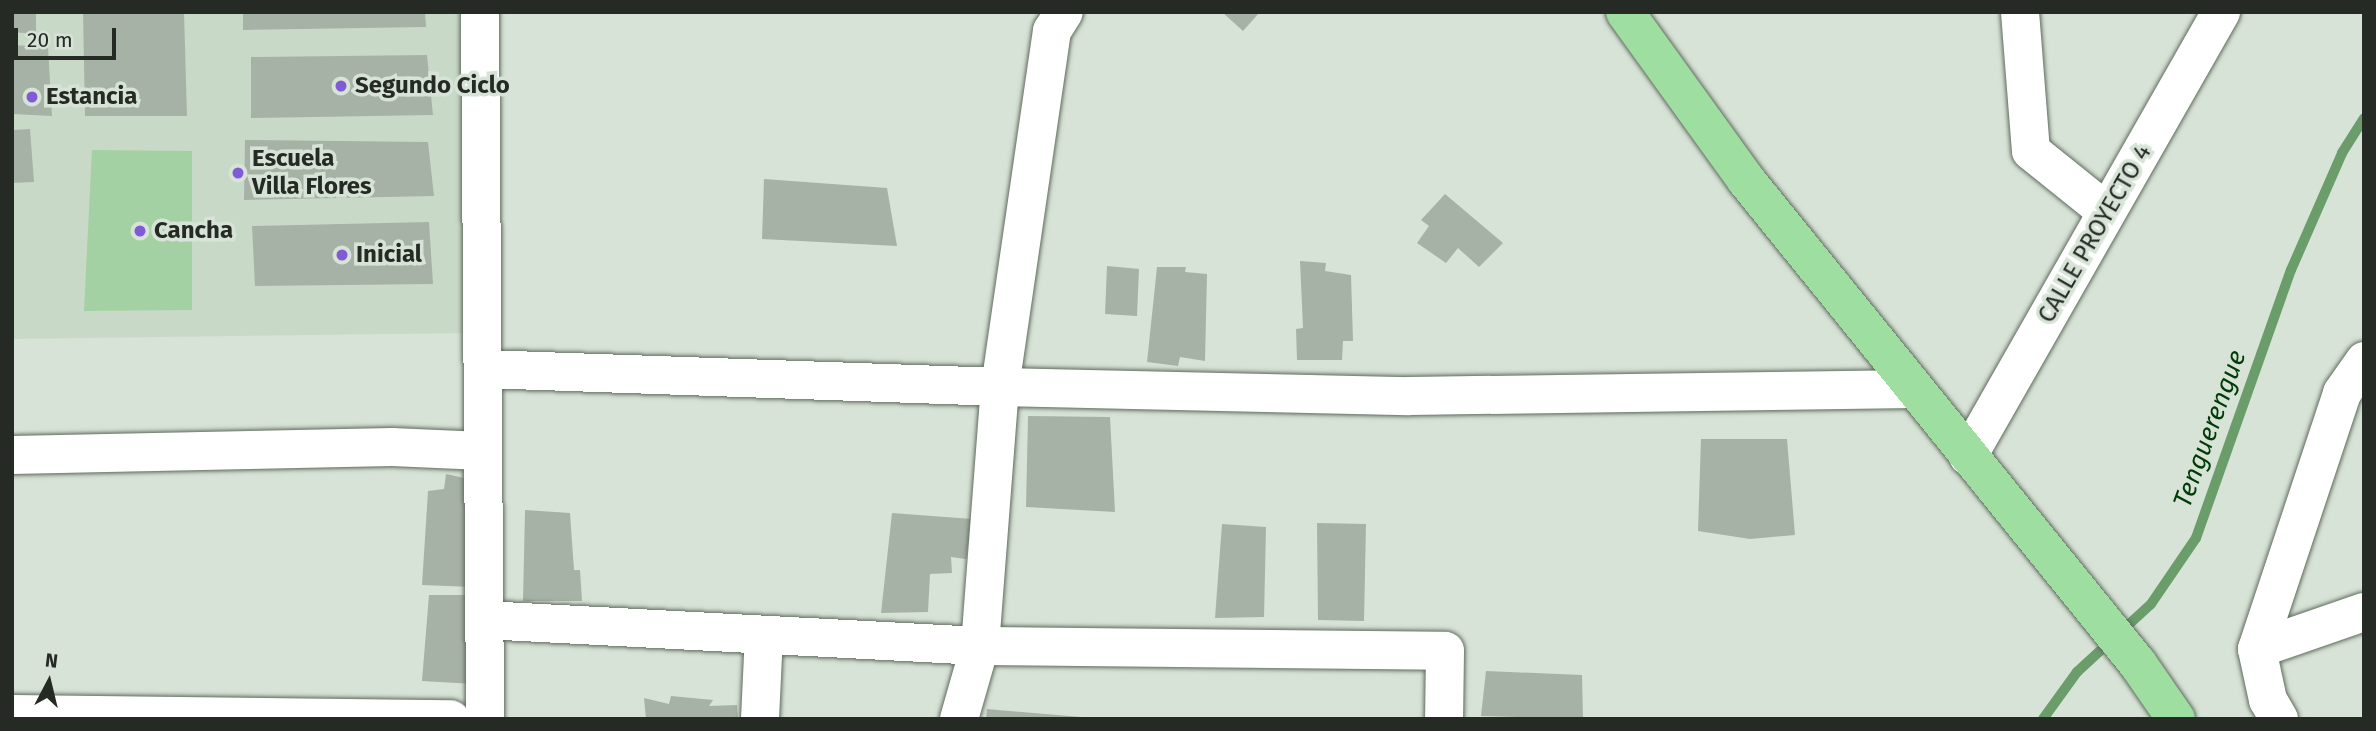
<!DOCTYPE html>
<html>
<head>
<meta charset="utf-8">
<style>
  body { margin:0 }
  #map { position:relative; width:2376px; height:731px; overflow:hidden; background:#d7e3d6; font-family:"Fira Sans",sans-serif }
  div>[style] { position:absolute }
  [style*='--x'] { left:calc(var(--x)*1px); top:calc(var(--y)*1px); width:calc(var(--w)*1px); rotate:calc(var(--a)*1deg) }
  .built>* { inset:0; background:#c8dac7 }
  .green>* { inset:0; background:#a4d1a3 }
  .stream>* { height:10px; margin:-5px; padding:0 5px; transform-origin:5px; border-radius:5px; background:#6a9d6a }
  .building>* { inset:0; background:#a7b2a6 }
  .roads { filter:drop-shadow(0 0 2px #606a5f) drop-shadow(0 0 2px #606a5f) }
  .minor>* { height:38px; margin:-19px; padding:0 19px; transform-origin:19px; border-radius:19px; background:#fff }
  .major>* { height:38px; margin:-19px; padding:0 19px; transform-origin:19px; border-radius:19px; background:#9fdea1 }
  .dots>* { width:19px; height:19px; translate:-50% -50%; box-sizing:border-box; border:4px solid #d7e3d6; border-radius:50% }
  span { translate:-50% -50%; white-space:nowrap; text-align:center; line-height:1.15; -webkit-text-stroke:7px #d7e3d6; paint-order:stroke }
  .poi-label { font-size:24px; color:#262a25; font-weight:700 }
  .left { translate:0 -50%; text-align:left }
  .street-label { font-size:24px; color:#262a25 }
  .water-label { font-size:26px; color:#003b07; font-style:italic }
  .frame { position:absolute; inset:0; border:14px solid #262a25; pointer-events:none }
  .north { position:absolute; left:14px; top:647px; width:70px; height:70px; -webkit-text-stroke:5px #d7e3d6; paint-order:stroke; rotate:7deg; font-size:19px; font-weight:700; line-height:28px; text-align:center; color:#262a25 }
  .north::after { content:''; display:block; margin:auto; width:24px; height:32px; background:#262a25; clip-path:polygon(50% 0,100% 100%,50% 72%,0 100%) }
  .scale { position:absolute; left:14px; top:28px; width:102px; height:32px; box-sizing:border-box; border:4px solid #262a25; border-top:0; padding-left:9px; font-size:21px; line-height:24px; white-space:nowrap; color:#262a25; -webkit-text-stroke:5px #d7e3d6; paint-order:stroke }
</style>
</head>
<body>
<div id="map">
  <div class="built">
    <div style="clip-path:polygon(12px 12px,459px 12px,470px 333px,12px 339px)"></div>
  </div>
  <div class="green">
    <div style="clip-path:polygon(92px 150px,192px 151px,192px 310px,84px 311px)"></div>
  </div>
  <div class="stream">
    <div style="--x:2043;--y:719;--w:58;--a:-54.1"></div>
    <div style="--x:2077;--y:672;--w:100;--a:-42.6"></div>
    <div style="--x:2151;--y:604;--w:80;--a:-55.7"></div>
    <div style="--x:2196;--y:538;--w:284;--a:-70.5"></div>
    <div style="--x:2291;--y:270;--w:128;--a:-66.4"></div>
    <div style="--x:2342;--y:153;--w:41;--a:-57.8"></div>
  </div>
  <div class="building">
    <div style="clip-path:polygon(12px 12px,36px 12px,36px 34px,12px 32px)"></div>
    <div style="clip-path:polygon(83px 12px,184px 12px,187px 116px,85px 116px)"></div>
    <div style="clip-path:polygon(243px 12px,425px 12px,426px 27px,243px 30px)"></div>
    <div style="clip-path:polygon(1222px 12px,1260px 12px,1243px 31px)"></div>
    <div style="clip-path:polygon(12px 45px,48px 47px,52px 116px,12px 114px)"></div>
    <div style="clip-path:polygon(427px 55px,433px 115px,251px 118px,251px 57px)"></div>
    <div style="clip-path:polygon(30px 129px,34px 182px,12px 183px,12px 130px)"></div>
    <div style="clip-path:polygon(245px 140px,428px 142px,434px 196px,244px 200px)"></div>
    <div style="clip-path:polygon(764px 179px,887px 188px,897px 246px,762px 239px)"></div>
    <div style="clip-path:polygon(1445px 194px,1503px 243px,1479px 267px,1458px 248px,1446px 263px,1417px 243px,1429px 226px,1421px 220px)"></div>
    <div style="clip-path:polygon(429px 222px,433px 284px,255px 286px,252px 226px)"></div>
    <div style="clip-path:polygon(1300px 261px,1326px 263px,1325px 271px,1351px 275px,1353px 341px,1343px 341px,1342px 360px,1297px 360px,1296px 329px,1303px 328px)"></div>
    <div style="clip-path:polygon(1107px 266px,1139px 269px,1137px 316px,1105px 314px)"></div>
    <div style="clip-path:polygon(1157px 267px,1186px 267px,1185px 272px,1207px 274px,1205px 361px,1180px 357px,1178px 366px,1147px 362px)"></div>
    <div style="clip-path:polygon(1028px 416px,1110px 417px,1115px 512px,1026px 507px)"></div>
    <div style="clip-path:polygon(1701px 439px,1787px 439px,1795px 535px,1750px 539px,1698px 531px)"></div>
    <div style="clip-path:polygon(446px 474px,482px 482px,473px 587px,422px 585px,428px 491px,444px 489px)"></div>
    <div style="clip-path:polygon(525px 510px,570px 513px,574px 570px,580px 570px,582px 601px,523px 601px)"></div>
    <div style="clip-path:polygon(892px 513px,972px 519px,966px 559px,951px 557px,952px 573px,930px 574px,928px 612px,881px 613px)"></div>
    <div style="clip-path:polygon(1317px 523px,1366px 524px,1364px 621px,1318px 620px)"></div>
    <div style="clip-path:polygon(1222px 524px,1266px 527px,1264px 617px,1215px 618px)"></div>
    <div style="clip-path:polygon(429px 595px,469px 595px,474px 684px,422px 681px)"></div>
    <div style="clip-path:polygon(1486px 671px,1582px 675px,1583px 719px,1481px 716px)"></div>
    <div style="clip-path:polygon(671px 696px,713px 700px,709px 706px,737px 705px,738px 719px,646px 719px,644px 698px,669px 704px)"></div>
    <div style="clip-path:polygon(987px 709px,1081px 717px,1081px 719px,986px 719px)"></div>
  </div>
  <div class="roads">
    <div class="minor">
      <div style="--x:480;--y:12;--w:707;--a:89.59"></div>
      <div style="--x:2020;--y:12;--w:139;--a:85.5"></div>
      <div style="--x:2031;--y:151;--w:97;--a:38.8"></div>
      <div style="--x:483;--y:369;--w:517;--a:1.99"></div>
      <div style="--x:1000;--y:387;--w:409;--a:1.3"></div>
      <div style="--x:1409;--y:396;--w:505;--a:-0.79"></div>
      <div style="--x:12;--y:455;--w:380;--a:-1.2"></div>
      <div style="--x:392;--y:447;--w:91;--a:2.5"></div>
      <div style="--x:1968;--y:456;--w:511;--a:-60.32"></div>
      <div style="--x:484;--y:620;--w:497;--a:3"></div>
      <div style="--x:980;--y:646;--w:465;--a:0.6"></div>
      <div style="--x:1445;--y:651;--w:68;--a:90.8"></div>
      <div style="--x:2257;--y:649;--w:113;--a:-19.1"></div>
      <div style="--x:12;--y:714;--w:439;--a:0.7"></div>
      <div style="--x:760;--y:719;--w:84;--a:-87.3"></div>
      <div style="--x:959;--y:719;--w:76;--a:-74"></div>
      <div style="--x:980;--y:646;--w:260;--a:-85.6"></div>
      <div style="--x:1000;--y:387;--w:360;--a:-81.7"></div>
      <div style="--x:1052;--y:31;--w:22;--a:-58"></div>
      <div style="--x:2279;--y:719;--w:22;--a:-120"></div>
      <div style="--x:2268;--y:700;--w:52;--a:-102.2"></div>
      <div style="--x:2257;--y:649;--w:270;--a:-71.6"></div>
      <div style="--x:2342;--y:393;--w:39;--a:-55"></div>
    </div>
    <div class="major">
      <div style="--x:1625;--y:12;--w:207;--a:54.2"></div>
      <div style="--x:1746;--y:180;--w:623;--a:51"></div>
      <div style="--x:2138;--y:664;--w:67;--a:55.4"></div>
    </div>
  </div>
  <div class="dots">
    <div style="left:341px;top:86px;background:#815bd5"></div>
    <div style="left:32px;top:97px;background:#815bd5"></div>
    <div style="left:238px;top:173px;background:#815bd5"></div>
    <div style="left:140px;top:231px;background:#815bd5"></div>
    <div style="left:342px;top:255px;background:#815bd5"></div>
  </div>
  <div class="poi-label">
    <span class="left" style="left:355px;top:86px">Segundo Ciclo</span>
    <span class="left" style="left:46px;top:97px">Estancia</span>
    <span class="left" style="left:252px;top:173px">Escuela<br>Villa Flores</span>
    <span class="left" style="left:154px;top:231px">Cancha</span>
    <span class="left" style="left:356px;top:255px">Inicial</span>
  </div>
  <div class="street-label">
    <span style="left:2095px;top:234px;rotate:-60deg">CALLE PROYECTO 4</span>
  </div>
  <div class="water-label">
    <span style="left:2210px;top:429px;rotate:-70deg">Tenguerengue</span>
  </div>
  <div class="frame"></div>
  <div class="north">N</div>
  <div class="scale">20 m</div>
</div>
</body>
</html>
